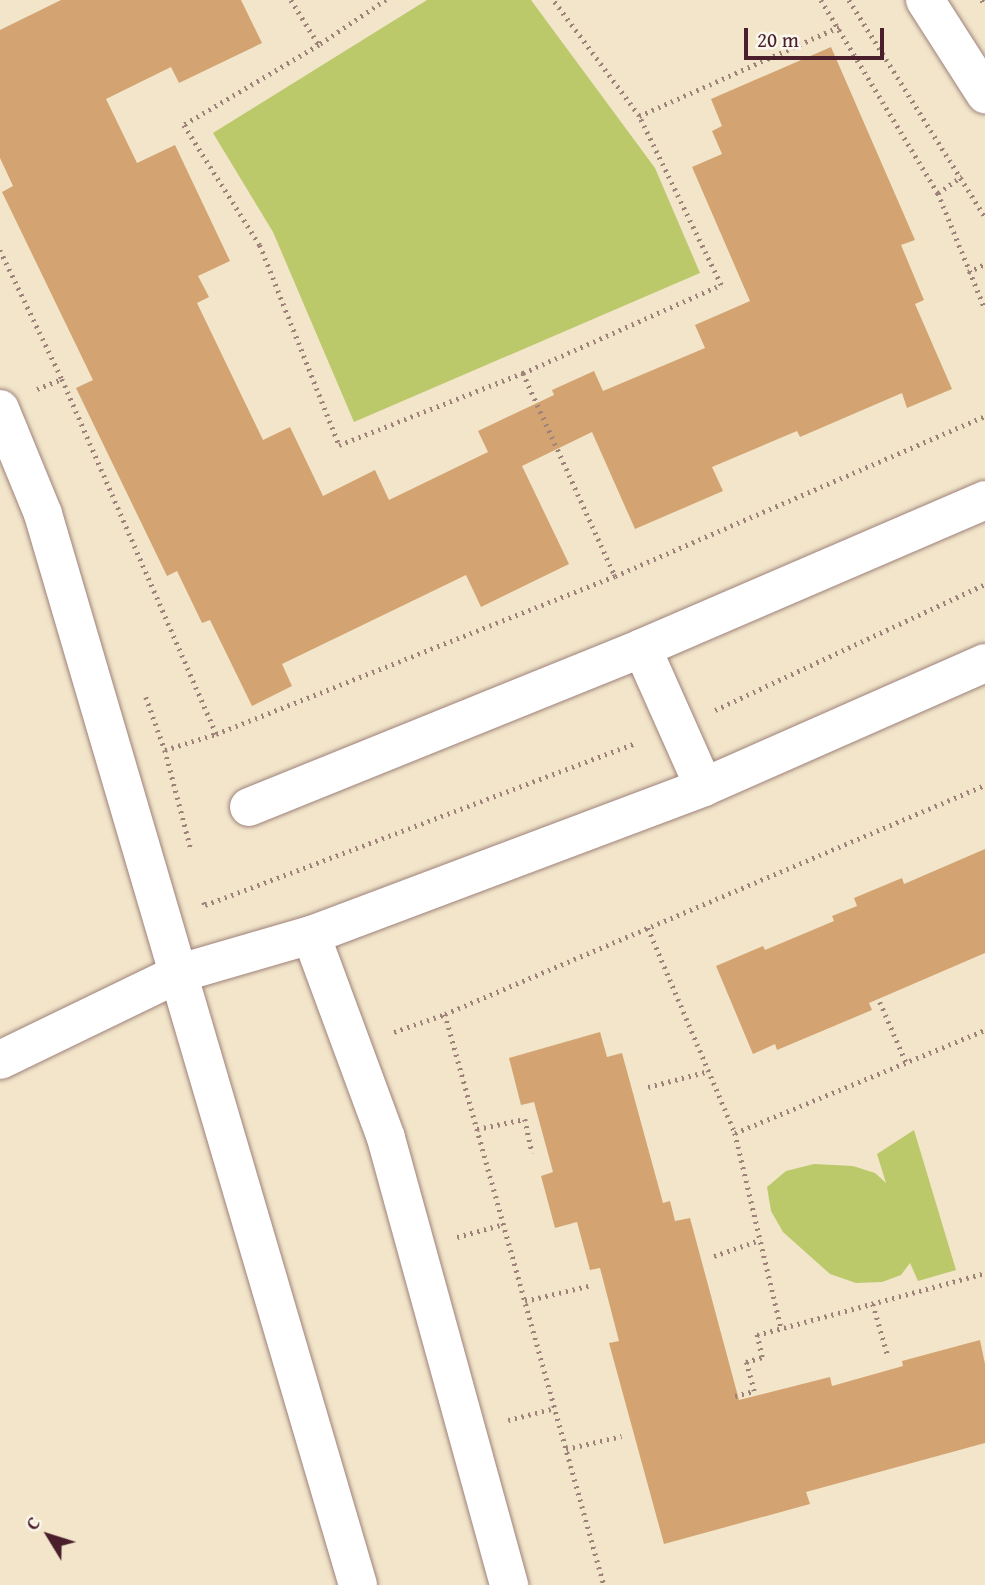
<!DOCTYPE html>
<html>
<head>
<meta charset="utf-8">
<style>
  body { margin:0 }
  #map { position:relative; width:985px; height:1585px; overflow:hidden; background:#f2e5ca; font-family:"Gentium Book Plus",serif }
  div>[style] { position:absolute }
  [style*='--x'] { left:calc(var(--x)*1px); top:calc(var(--y)*1px); width:calc(var(--w)*1px); rotate:calc(var(--a)*1deg) }
  .green>* { inset:0; background:#bbc96b }
  .building>* { inset:0; background:#d3a472 }
  .path>* { height:4.5px; margin-top:-2.25px; transform-origin:0; background:repeating-linear-gradient(90deg,#9e827a 0 2px,transparent 0 7px) }
  .roads { filter:drop-shadow(0 0 2px #9e827a) drop-shadow(0 0 2px #9e827a) }
  .minor>* { height:38px; margin:-19px; padding:0 19px; transform-origin:19px; border-radius:19px; background:#fff }
  span { translate:-50% -50%; white-space:nowrap; text-align:center; line-height:1.15; -webkit-text-stroke:7px #fbf7ec; paint-order:stroke }
  .north { position:absolute; left:14px; top:1501px; width:70px; height:70px; -webkit-text-stroke:5px #fbf7ec; paint-order:stroke; rotate:308deg; font-size:19px; font-weight:700; line-height:28px; text-align:center; color:#4a1f2b }
  .north::after { content:''; display:block; margin:auto; width:24px; height:32px; background:#4a1f2b; clip-path:polygon(50% 0,100% 100%,50% 72%,0 100%) }
  .scale { position:absolute; left:744px; top:28px; width:140px; height:32px; box-sizing:border-box; border:4px solid #4a1f2b; border-top:0; padding-left:9px; font-size:21px; line-height:24px; white-space:nowrap; color:#4a1f2b; -webkit-text-stroke:5px #fbf7ec; paint-order:stroke }
</style>
</head>
<body>
<div id="map">
  <div class="green">
    <div style="clip-path:polygon(427px 0,531px 0,655px 168px,700px 273px,354px 422px,273px 232px,213px 133px)"></div>
    <div style="clip-path:polygon(914px 1130px,956px 1270px,918px 1281px,910px 1263px,901px 1275px,882px 1282px,856px 1283px,830px 1274px,783px 1232px,771px 1211px,767px 1187px,786px 1171px,814px 1164px,853px 1166px,875px 1173px,886px 1183px,877px 1154px)"></div>
  </div>
  <div class="building">
    <div style="clip-path:polygon(61px 0,241px 0,262px 43px,179px 83px,171px 67px,106px 99px,137px 163px,175px 145px,230px 261px,198px 276px,209px 297px,197px 303px,263px 440px,290px 427px,323px 496px,375px 470px,389px 500px,488px 452px,478px 431px,554px 395px,552px 390px,594px 371px,603px 391px,705px 348px,695px 325px,750px 301px,692px 167px,722px 154px,712px 131px,722px 126px,711px 99px,831px 47px,915px 240px,901px 245px,924px 300px,915px 304px,952px 389px,907px 408px,902px 393px,800px 437px,797px 431px,712px 467px,723px 491px,635px 529px,592px 432px,522px 466px,569px 564px,481px 607px,466px 575px,282px 664px,292px 686px,252px 706px,210px 620px,202px 623px,177px 571px,167px 576px,76px 388px,93px 380px,2px 192px,13px 186px,0 158px,0 30px)"></div>
    <div style="clip-path:polygon(985px 849px,985px 953px,869px 1003px,872px 1010px,777px 1050px,775px 1044px,753px 1054px,716px 966px,763px 946px,765px 950px,834px 921px,832px 916px,857px 906px,854px 898px,902px 878px,904px 884px)"></div>
    <div style="clip-path:polygon(600px 1032px,607px 1057px,622px 1053px,663px 1203px,670px 1201px,675px 1221px,690px 1218px,739px 1400px,830px 1377px,832px 1386px,903px 1366px,902px 1361px,980px 1340px,985px 1364px,985px 1443px,806px 1492px,810px 1504px,664px 1544px,609px 1343px,619px 1341px,600px 1268px,590px 1270px,577px 1222px,555px 1228px,541px 1176px,553px 1172px,534px 1102px,521px 1105px,509px 1058px)"></div>
  </div>
  <div class="path">
    <div style="--x:291;--y:0;--w:53;--a:58.1"></div>
    <div style="--x:386;--y:0;--w:81;--a:146.1"></div>
    <div style="--x:319;--y:45;--w:157;--a:149.3"></div>
    <div style="--x:184;--y:125;--w:142;--a:57.7"></div>
    <div style="--x:260;--y:245;--w:215;--a:68.4"></div>
    <div style="--x:339;--y:445;--w:198;--a:-21.4"></div>
    <div style="--x:523;--y:373;--w:217;--a:-24"></div>
    <div style="--x:721;--y:285;--w:188;--a:-115.9"></div>
    <div style="--x:639;--y:116;--w:144;--a:-126.6"></div>
    <div style="--x:821;--y:0;--w:226;--a:58.8"></div>
    <div style="--x:938;--y:193;--w:125;--a:67.9"></div>
    <div style="--x:849;--y:0;--w:256;--a:57.9"></div>
    <div style="--x:982;--y:0;--w:6;--a:59"></div>
    <div style="--x:639;--y:116;--w:219;--a:-24"></div>
    <div style="--x:938;--y:193;--w:29;--a:-35"></div>
    <div style="--x:0;--y:250;--w:143;--a:64.3"></div>
    <div style="--x:62;--y:379;--w:387;--a:66.5"></div>
    <div style="--x:968;--y:272;--w:19;--a:-25"></div>
    <div style="--x:523;--y:373;--w:223;--a:65.6"></div>
    <div style="--x:37;--y:389;--w:27;--a:-22"></div>
    <div style="--x:146;--y:697;--w:56;--a:70.3"></div>
    <div style="--x:165;--y:750;--w:102;--a:75.3"></div>
    <div style="--x:715;--y:710;--w:298;--a:-25"></div>
    <div style="--x:165;--y:750;--w:53;--a:-17.4"></div>
    <div style="--x:216;--y:734;--w:429;--a:-21.6"></div>
    <div style="--x:615;--y:576;--w:403;--a:-23.4"></div>
    <div style="--x:204;--y:902;--w:3;--a:72"></div>
    <div style="--x:205;--y:905;--w:460;--a:-20.6"></div>
    <div style="--x:648;--y:928;--w:223;--a:67"></div>
    <div style="--x:735;--y:1133;--w:270;--a:-22.4"></div>
    <div style="--x:880;--y:1002;--w:65;--a:66.6"></div>
    <div style="--x:445;--y:1014;--w:593;--a:74.44"></div>
    <div style="--x:394;--y:1032;--w:54;--a:-19.4"></div>
    <div style="--x:445;--y:1014;--w:587;--a:-22.98"></div>
    <div style="--x:648;--y:1087;--w:63;--a:-14.7"></div>
    <div style="--x:477;--y:1129;--w:49;--a:-11.8"></div>
    <div style="--x:525;--y:1119;--w:35;--a:78"></div>
    <div style="--x:735;--y:1133;--w:200;--a:76.7"></div>
    <div style="--x:457;--y:1237;--w:49;--a:-15.5"></div>
    <div style="--x:714;--y:1256;--w:49;--a:-19.2"></div>
    <div style="--x:525;--y:1301;--w:65;--a:-13.4"></div>
    <div style="--x:873;--y:1304;--w:54;--a:73.9"></div>
    <div style="--x:735;--y:1396;--w:20;--a:-15"></div>
    <div style="--x:754;--y:1391;--w:30;--a:-105"></div>
    <div style="--x:746;--y:1362;--w:17;--a:-17"></div>
    <div style="--x:762;--y:1357;--w:23;--a:-103"></div>
    <div style="--x:757;--y:1335;--w:236;--a:-15.2"></div>
    <div style="--x:508;--y:1420;--w:49;--a:-14.3"></div>
    <div style="--x:566;--y:1449;--w:57;--a:-13.1"></div>
  </div>
  <div class="roads">
    <div class="minor">
      <div style="--x:925;--y:0;--w:112;--a:57.4"></div>
      <div style="--x:0;--y:409;--w:113;--a:67.7"></div>
      <div style="--x:43;--y:514;--w:1116;--a:73.61"></div>
      <div style="--x:642;--y:648;--w:152;--a:66"></div>
      <div style="--x:249;--y:807;--w:424;--a:-22"></div>
      <div style="--x:642;--y:648;--w:374;--a:-23.3"></div>
      <div style="--x:311;--y:935;--w:216;--a:69.7"></div>
      <div style="--x:386;--y:1138;--w:464;--a:74.6"></div>
      <div style="--x:0;--y:1060;--w:200;--a:-25.8"></div>
      <div style="--x:180;--y:973;--w:136;--a:-16.2"></div>
      <div style="--x:311;--y:935;--w:420;--a:-20.6"></div>
      <div style="--x:704;--y:787;--w:307;--a:-23.8"></div>
    </div>
  </div>
  <div class="north">С</div>
  <div class="scale">20 m</div>
</div>
</body>
</html>
